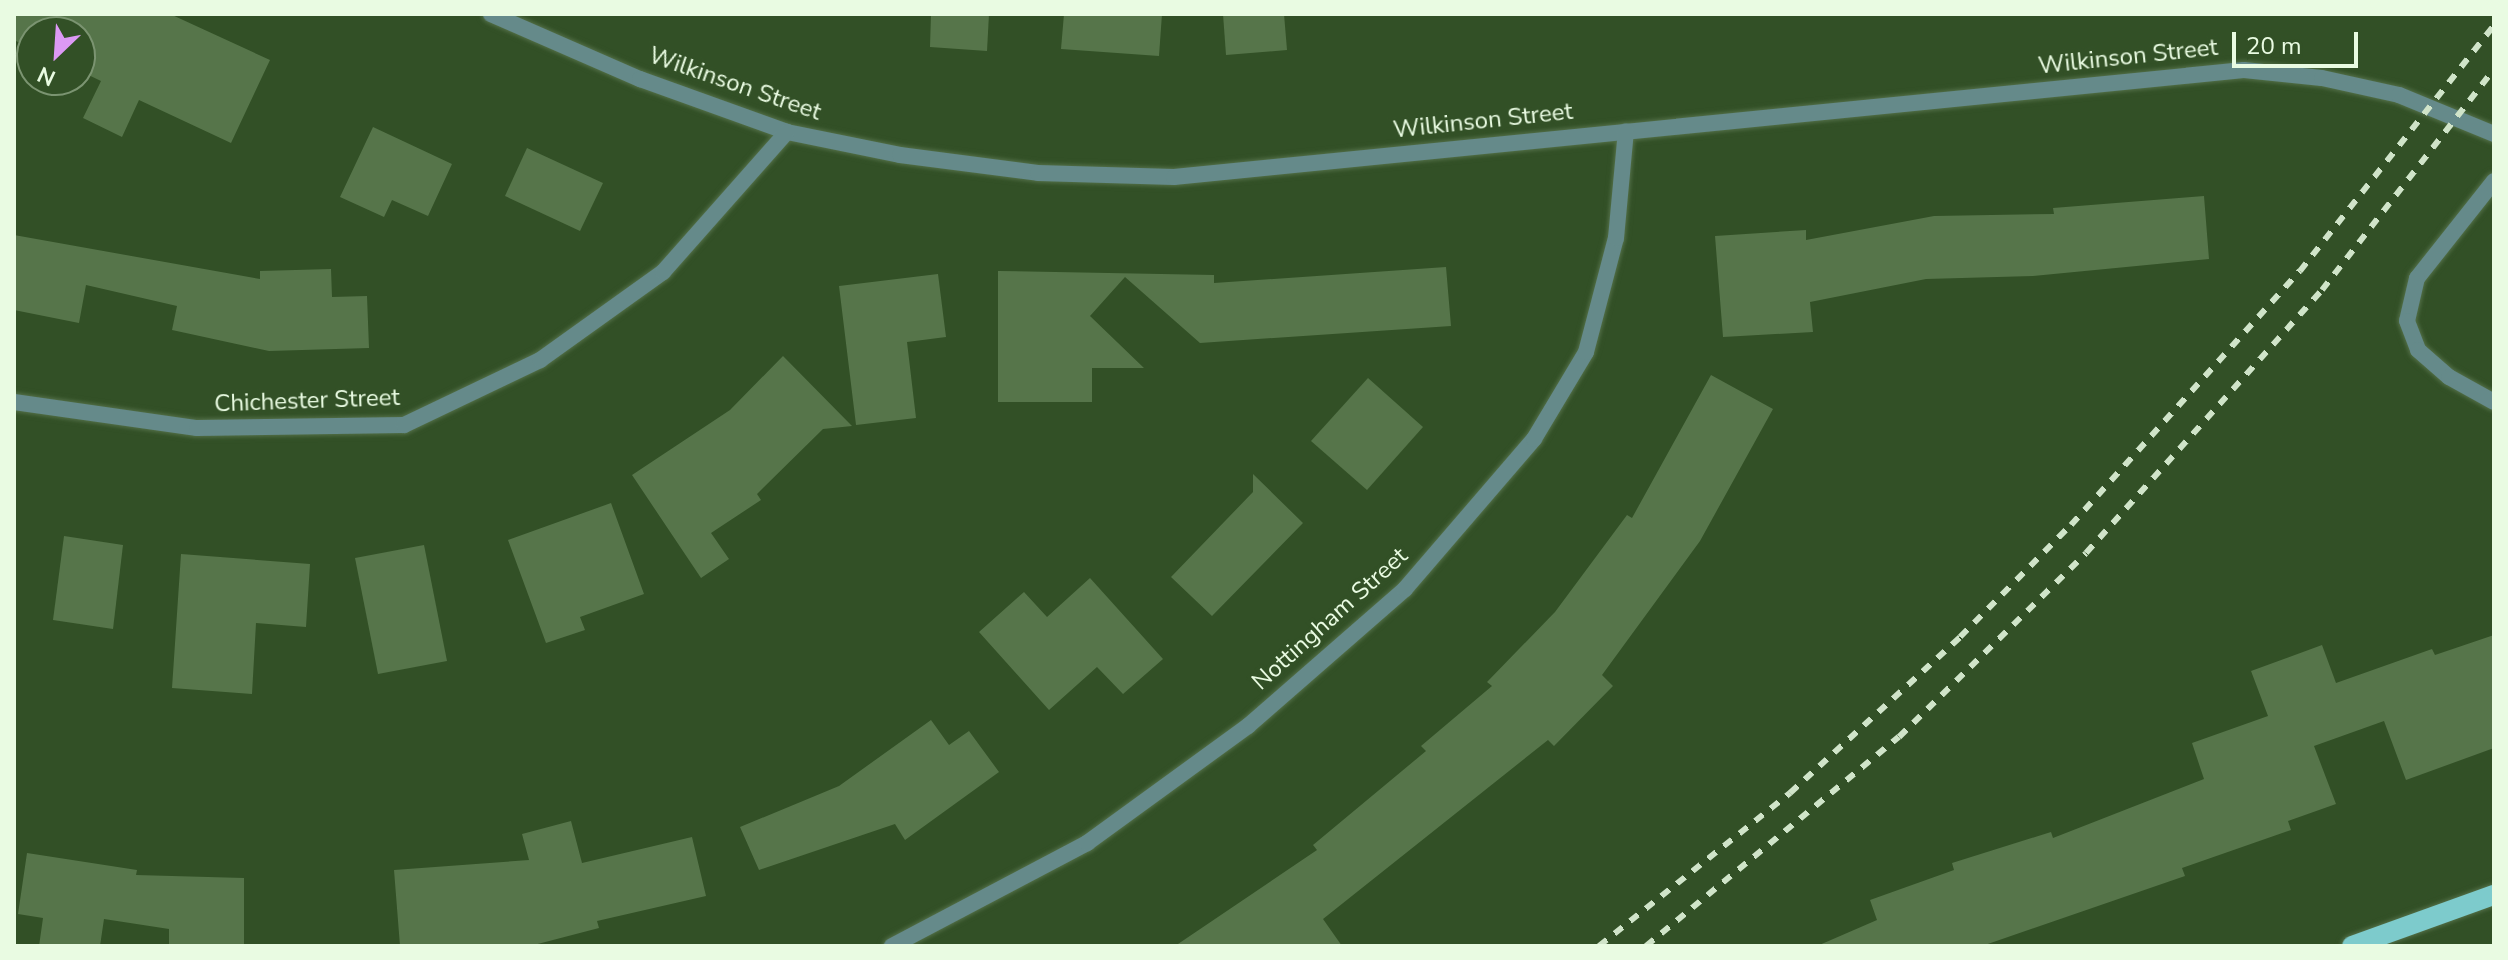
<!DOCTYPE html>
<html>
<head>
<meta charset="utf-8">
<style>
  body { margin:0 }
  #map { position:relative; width:2508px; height:960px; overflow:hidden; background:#325026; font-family:"Nunito Sans",sans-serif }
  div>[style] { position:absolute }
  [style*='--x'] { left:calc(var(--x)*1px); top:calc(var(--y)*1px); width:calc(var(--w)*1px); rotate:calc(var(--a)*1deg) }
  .building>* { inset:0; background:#56754a }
  .roads { filter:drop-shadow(0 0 2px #536f48) drop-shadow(0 0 2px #536f48) }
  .lane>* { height:16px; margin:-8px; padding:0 8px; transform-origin:8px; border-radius:8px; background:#658a8a }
  .street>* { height:16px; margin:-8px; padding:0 8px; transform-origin:8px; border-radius:8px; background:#658a8a }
  .primary>* { height:20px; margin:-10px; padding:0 10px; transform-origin:10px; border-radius:10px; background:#7dcbcc }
  .rail>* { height:6px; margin-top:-3px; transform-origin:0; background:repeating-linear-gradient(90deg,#d0e4c9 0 10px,transparent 0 20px) }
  span { translate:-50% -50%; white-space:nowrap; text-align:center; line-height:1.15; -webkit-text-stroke:7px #325026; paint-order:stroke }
  .street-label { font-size:24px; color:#e9fbe2 }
  .frame { position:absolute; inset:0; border:16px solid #e9fbe2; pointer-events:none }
  .north { position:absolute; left:16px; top:16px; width:80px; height:80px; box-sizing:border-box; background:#325026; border:2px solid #7b9471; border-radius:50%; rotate:205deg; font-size:22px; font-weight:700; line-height:32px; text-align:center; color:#e9fbe2 }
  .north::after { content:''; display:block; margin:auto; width:28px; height:36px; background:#dc99f4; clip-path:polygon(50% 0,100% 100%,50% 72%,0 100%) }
  .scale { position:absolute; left:2232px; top:32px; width:126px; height:36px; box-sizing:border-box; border:4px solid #e9fbe2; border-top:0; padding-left:10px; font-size:24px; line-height:28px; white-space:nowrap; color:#e9fbe2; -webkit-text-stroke:6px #325026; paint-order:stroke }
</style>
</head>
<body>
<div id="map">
  <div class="building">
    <div style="clip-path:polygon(14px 14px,170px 14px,270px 60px,231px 143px,139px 100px,122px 137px,83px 118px,101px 81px,80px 71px,80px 32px,32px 32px,32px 49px,14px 40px)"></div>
    <div style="clip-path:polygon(931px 14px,989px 14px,987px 51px,930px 47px)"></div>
    <div style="clip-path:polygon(1064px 14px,1162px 14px,1159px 56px,1061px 49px)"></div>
    <div style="clip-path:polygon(1223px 14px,1284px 14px,1287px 50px,1226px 55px)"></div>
    <div style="clip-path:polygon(373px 127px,452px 164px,428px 216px,392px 200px,384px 217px,340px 197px)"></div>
    <div style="clip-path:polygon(527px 148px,603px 183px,580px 231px,505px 196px)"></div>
    <div style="clip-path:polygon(2204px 196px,2209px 259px,2033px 276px,1926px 279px,1810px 302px,1813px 332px,1723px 337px,1715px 236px,1806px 230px,1806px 240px,1934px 216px,2054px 214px,2053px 208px)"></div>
    <div style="clip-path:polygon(14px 235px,260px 279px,260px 271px,331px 269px,332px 297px,367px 296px,369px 348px,269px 351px,172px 330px,177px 306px,86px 285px,79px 323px,14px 310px)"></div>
    <div style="clip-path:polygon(1446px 267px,1451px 326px,1200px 343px,1125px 277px,1090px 316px,1144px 368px,1092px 368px,1092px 402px,998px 402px,998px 271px,1214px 275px,1214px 283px)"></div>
    <div style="clip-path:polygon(938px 274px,946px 337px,907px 342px,916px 418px,856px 425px,839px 286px)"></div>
    <div style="clip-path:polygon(783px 356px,852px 426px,823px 429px,757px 494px,761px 500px,711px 533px,729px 559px,701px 578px,632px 475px,730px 410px)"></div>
    <div style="clip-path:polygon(1711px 375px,1773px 409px,1700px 541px,1602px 675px,1613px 686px,1554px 746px,1548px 740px,1323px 919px,1342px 946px,1175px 946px,1317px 850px,1313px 845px,1426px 751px,1421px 746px,1492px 686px,1487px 682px,1555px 612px,1627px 515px,1632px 518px)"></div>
    <div style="clip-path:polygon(1368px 378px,1423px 427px,1367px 490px,1311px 441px)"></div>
    <div style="clip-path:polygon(1253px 474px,1303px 523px,1212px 616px,1171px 577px,1253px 492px)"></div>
    <div style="clip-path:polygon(611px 503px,644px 594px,580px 617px,585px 630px,546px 643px,508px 540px)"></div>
    <div style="clip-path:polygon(64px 536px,123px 545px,113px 629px,53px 620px)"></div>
    <div style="clip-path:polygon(424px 545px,447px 661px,378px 674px,355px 558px)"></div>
    <div style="clip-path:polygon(181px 554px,310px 564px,306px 627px,256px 623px,252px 694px,172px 688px)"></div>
    <div style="clip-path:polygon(1090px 578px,1163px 659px,1123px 694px,1097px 667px,1049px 710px,979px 632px,1024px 592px,1047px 617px)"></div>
    <div style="clip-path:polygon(2494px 635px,2494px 748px,2406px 780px,2384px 721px,2314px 746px,2336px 804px,2288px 821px,2291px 830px,2182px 868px,2185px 876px,1982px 946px,1817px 946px,1877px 920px,1870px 900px,1954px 870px,1952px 863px,2051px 832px,2053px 838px,2204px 779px,2192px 743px,2268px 716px,2251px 671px,2322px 645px,2336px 683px,2432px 649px,2435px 655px)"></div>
    <div style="clip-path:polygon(931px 720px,949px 745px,969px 731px,999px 772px,905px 840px,895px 824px,759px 870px,740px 827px,839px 786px)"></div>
    <div style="clip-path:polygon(571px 821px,582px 863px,692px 837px,706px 896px,597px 921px,599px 928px,530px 946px,400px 946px,394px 870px,529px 860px,522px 834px)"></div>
    <div style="clip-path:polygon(27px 853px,137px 870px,136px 875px,244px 878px,244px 946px,169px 946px,169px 929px,104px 919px,100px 946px,39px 946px,43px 918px,18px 914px)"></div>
  </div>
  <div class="roads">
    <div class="lane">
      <div style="--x:2494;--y:181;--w:124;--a:128.4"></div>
      <div style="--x:2417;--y:278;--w:44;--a:103.1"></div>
      <div style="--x:2407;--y:321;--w:31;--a:69"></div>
      <div style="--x:2418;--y:350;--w:41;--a:41.1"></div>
      <div style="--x:2449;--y:377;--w:51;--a:29.1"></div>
    </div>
    <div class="street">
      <div style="--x:491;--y:14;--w:163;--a:23.6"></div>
      <div style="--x:640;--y:79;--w:156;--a:19.8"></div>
      <div style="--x:787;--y:132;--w:115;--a:11.5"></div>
      <div style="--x:900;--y:155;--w:139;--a:7.4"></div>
      <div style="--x:1038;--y:173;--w:136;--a:1.7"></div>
      <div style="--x:1174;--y:177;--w:1075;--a:-5.71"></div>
      <div style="--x:2244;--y:70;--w:78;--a:5.9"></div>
      <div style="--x:2322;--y:78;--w:79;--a:12.4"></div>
      <div style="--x:2399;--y:95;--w:103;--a:22.3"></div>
      <div style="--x:14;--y:402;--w:185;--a:8.1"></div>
      <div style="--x:197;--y:428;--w:207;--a:-0.8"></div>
      <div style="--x:404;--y:425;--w:151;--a:-25.5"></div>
      <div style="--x:540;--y:360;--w:151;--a:-35.6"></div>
      <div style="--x:663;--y:272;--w:187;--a:-48.5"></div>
      <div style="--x:892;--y:946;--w:221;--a:-27.8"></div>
      <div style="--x:1087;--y:843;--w:199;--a:-36"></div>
      <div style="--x:1248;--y:726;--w:208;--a:-41.1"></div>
      <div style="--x:1405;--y:589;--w:198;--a:-49.3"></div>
      <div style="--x:1534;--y:439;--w:101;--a:-59.1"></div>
      <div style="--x:1586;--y:352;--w:118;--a:-75.3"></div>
      <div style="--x:1616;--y:238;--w:107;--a:-84.7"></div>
    </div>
    <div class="primary">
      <div style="--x:2352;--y:946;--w:151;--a:-19.8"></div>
    </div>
  </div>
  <div class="rail">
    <div style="--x:1599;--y:946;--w:245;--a:-38.7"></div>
    <div style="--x:1790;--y:793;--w:231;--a:-42.5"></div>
    <div style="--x:1960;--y:637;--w:158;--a:-45.3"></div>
    <div style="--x:2071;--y:525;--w:342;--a:-48"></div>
    <div style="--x:2300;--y:271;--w:313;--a:-51.7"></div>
    <div style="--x:1646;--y:946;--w:328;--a:-39.6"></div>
    <div style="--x:1899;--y:737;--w:262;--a:-44.5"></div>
    <div style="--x:2086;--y:553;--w:353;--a:-48.1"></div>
    <div style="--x:2322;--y:290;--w:280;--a:-52.1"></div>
  </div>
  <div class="street-label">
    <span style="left:2128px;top:57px;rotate:-6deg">Wilkinson Street</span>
    <span style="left:735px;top:84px;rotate:19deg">Wilkinson Street</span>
    <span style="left:1483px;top:121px;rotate:-6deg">Wilkinson Street</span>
    <span style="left:307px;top:401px;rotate:-2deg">Chichester Street</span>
    <span style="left:1330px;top:619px;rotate:-42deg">Nottingham Street</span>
  </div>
  <div class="frame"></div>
  <div class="north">N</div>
  <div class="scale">20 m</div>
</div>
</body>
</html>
